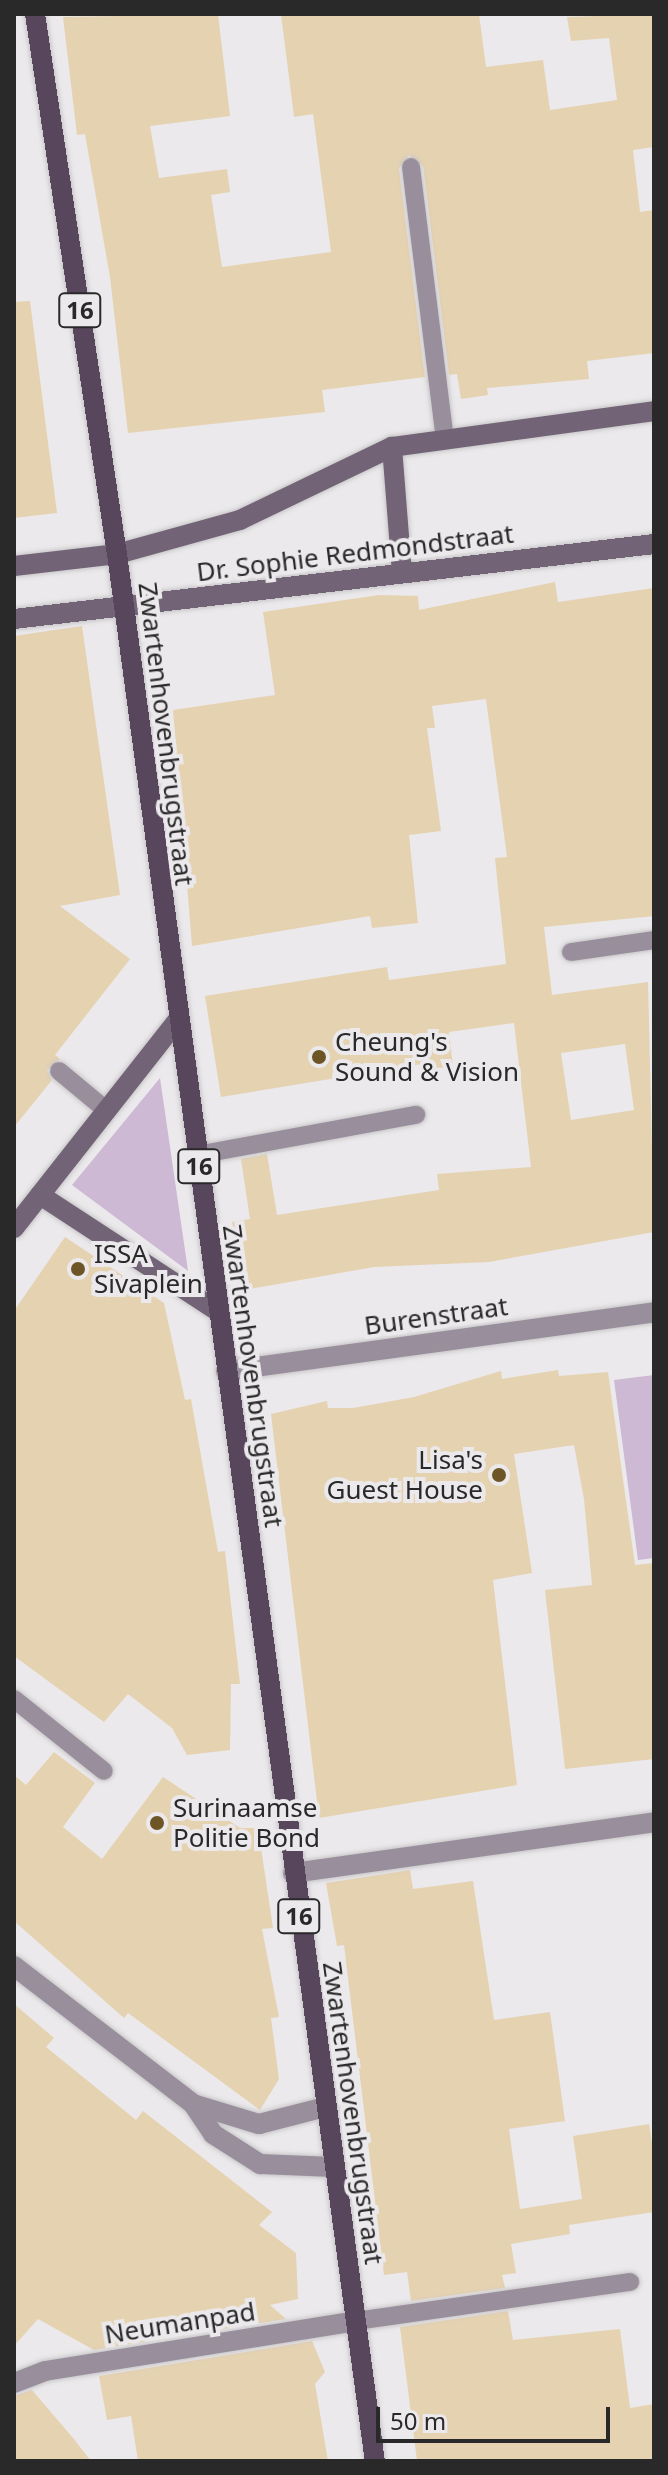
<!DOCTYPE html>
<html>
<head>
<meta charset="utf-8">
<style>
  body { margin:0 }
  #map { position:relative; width:668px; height:2475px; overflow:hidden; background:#ebe9eb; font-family:"Noto Sans",sans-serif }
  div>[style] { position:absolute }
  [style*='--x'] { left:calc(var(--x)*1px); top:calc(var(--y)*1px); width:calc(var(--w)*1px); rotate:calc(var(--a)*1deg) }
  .green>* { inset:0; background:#cdb9d3 }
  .building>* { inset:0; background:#e5d2b1 }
  .roads { filter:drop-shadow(0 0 2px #c8c6c8) drop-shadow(0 0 2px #c8c6c8) }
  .lane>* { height:18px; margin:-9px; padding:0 9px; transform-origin:9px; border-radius:9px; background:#998f9c }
  .street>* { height:20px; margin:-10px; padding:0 10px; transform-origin:10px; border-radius:10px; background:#998f9c }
  .secondary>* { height:20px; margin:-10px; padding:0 10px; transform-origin:10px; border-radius:10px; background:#726476 }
  .primary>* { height:20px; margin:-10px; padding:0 10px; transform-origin:10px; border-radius:10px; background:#57465c }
  .dots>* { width:22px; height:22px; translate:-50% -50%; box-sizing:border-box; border:4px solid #ebe9eb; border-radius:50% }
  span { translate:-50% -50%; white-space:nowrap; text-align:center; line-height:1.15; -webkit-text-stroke:8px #ebe9eb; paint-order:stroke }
  .shield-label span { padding:2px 6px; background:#ebe9eb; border:2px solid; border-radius:6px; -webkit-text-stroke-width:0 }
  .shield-label { font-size:24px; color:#2a292a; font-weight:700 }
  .street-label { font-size:26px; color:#2a292a }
  .poi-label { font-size:26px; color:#2a292a }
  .left { translate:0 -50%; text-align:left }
  .right { translate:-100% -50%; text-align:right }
  .frame { position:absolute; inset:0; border:16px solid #2a292a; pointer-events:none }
  .scale { position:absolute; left:376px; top:2407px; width:234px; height:36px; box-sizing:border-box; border:4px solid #2a292a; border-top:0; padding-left:10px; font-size:24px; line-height:28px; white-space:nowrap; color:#2a292a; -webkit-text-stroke:6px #ebe9eb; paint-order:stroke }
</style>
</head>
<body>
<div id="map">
  <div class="green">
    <div style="clip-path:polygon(160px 1078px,188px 1271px,72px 1185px)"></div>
    <div style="clip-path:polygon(654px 1375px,654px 1558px,638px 1560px,614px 1380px)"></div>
  </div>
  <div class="building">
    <div style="clip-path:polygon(218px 14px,230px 116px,150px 126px,159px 178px,227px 169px,230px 192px,211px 195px,222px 267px,331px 252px,313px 114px,294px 117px,281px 14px,479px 14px,486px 67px,543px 60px,550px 110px,617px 100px,609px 38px,571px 41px,567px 17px,654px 14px,654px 147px,633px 150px,640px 212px,654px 210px,654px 353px,587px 361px,589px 379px,487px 388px,488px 395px,461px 399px,457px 374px,449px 375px,423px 166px,409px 155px,399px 168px,425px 377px,322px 390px,325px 412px,128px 433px,110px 277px,85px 134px,77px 135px,63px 17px)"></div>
    <div style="clip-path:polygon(30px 301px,57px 513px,14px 518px,14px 302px)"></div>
    <div style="clip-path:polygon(evenodd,555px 582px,558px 602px,654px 588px,654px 916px,544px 927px,552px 995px,648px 982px,654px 1232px,489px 1262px,374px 1267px,244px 1290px,232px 1222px,250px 1219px,241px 1159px,267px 1154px,277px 1215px,439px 1190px,437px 1174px,531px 1167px,514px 1023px,449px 1032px,453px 1067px,429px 1070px,428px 1063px,221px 1097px,205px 996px,387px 967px,389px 980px,506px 964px,495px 858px,507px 857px,486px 699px,432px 706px,435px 728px,427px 728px,441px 831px,409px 835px,418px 923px,372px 928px,370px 916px,192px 946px,173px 710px,275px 695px,263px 612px,379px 595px,418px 596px,419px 610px,555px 582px,625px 1044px,634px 1110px,571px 1120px,561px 1053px,625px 1044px)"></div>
    <div style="clip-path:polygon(82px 626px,120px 895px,60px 906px,130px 959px,55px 1055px,60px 1059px,47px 1070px,52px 1080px,14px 1127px,14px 636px)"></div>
    <div style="clip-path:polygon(65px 1237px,164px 1303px,185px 1400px,191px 1399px,218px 1552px,225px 1551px,240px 1684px,231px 1684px,230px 1750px,187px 1755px,172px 1728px,128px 1694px,104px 1722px,14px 1656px,14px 1311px)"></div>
    <div style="clip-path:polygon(558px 1370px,559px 1376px,608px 1372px,635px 1565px,654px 1563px,654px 1759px,565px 1769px,545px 1590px,592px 1585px,584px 1499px,574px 1445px,514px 1454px,532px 1573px,493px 1580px,517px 1785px,319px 1818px,271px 1414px,327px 1401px,328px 1408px,353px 1408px,414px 1397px,501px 1371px,502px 1379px)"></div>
    <div style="clip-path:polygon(54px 1752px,95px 1783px,63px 1827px,102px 1859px,163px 1777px,240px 1828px,258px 1828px,273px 1928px,262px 1929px,279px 2017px,271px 2018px,279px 2079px,260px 2110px,128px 2013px,124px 2018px,14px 1921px,14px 1775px,26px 1785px)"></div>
    <div style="clip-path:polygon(410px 1870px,413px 1889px,473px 1881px,494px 2020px,550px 2012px,565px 2121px,509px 2129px,520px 2209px,582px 2199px,573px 2136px,649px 2124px,654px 2156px,654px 2212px,569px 2225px,570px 2234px,511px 2244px,516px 2273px,502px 2275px,505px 2288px,411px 2301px,407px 2272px,384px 2275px,344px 1945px,337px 1946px,326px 1883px)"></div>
    <div style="clip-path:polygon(14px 2004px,54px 2038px,46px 2047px,136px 2120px,143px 2111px,272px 2212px,259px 2225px,296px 2253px,298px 2299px,270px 2305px,286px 2319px,94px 2350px,38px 2319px,14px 2346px)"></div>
    <div style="clip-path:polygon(508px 2311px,513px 2340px,620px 2329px,630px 2408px,654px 2404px,654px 2461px,417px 2461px,400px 2327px)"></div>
    <div style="clip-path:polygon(312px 2341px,325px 2372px,315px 2384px,328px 2461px,138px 2461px,131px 2416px,107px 2420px,99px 2376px)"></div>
    <div style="clip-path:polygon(32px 2390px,73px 2438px,91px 2461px,14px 2461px,14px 2396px)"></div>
  </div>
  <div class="roads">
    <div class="lane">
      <div style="--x:411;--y:167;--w:275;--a:82.9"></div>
      <div style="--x:571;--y:952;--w:84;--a:-8.2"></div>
      <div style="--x:59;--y:1071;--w:61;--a:39.7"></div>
      <div style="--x:197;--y:1155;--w:223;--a:-10.4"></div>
      <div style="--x:14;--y:1699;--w:115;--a:38.7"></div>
      <div style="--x:356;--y:2321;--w:277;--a:-8.1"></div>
    </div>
    <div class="street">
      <div style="--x:226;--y:1371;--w:432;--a:-7.8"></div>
      <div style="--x:293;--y:1873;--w:365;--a:-8"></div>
      <div style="--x:14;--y:1966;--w:226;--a:37.6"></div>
      <div style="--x:193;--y:2104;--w:69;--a:16.9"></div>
      <div style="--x:259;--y:2124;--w:68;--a:-14.4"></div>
      <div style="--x:193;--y:2104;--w:36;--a:56"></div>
      <div style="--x:213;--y:2134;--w:56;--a:32.6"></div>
      <div style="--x:260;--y:2164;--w:73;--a:2.4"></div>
      <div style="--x:14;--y:2383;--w:33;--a:-21"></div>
      <div style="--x:45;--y:2371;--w:315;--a:-9.1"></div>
    </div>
    <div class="secondary">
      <div style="--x:392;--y:447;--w:126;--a:85.5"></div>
      <div style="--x:14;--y:566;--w:104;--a:-6.6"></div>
      <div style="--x:117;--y:554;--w:128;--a:-15.5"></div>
      <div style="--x:240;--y:520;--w:169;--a:-25.7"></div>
      <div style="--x:392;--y:447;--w:264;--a:-7.8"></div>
      <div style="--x:14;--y:619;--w:644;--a:-6.68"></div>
      <div style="--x:40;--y:1195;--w:210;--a:33.2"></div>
      <div style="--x:14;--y:1228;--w:262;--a:-51.8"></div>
    </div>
    <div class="primary">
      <div style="--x:35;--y:14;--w:546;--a:81.37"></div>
      <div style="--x:117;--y:554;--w:1924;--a:82.3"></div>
    </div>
  </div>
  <div class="dots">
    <div style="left:319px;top:1057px;background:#6e5526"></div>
    <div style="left:78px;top:1269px;background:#6e5526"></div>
    <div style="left:499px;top:1475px;background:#6e5526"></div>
    <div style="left:157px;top:1823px;background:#6e5526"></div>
  </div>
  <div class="shield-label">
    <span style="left:80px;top:310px">16</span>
    <span style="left:199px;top:1166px">16</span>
    <span style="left:299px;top:1916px">16</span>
  </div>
  <div class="street-label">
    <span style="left:355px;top:553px;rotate:-7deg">Dr. Sophie Redmondstraat</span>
    <span style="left:166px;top:734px;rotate:83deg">Zwartenhovenbrugstraat</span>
    <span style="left:436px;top:1316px;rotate:-8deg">Burenstraat</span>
    <span style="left:253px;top:1376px;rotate:82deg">Zwartenhovenbrugstraat</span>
    <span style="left:353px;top:2113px;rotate:82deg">Zwartenhovenbrugstraat</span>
    <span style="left:180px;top:2323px;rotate:-9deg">Neumanpad</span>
  </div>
  <div class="poi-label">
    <span class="left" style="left:335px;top:1057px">Cheung's<br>Sound &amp; Vision</span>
    <span class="left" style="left:94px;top:1269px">ISSA<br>Sivaplein</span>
    <span class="right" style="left:483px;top:1475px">Lisa's<br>Guest House</span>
    <span class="left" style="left:173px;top:1823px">Surinaamse<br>Politie Bond</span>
  </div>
  <div class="frame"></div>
  <div class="scale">50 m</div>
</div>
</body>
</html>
